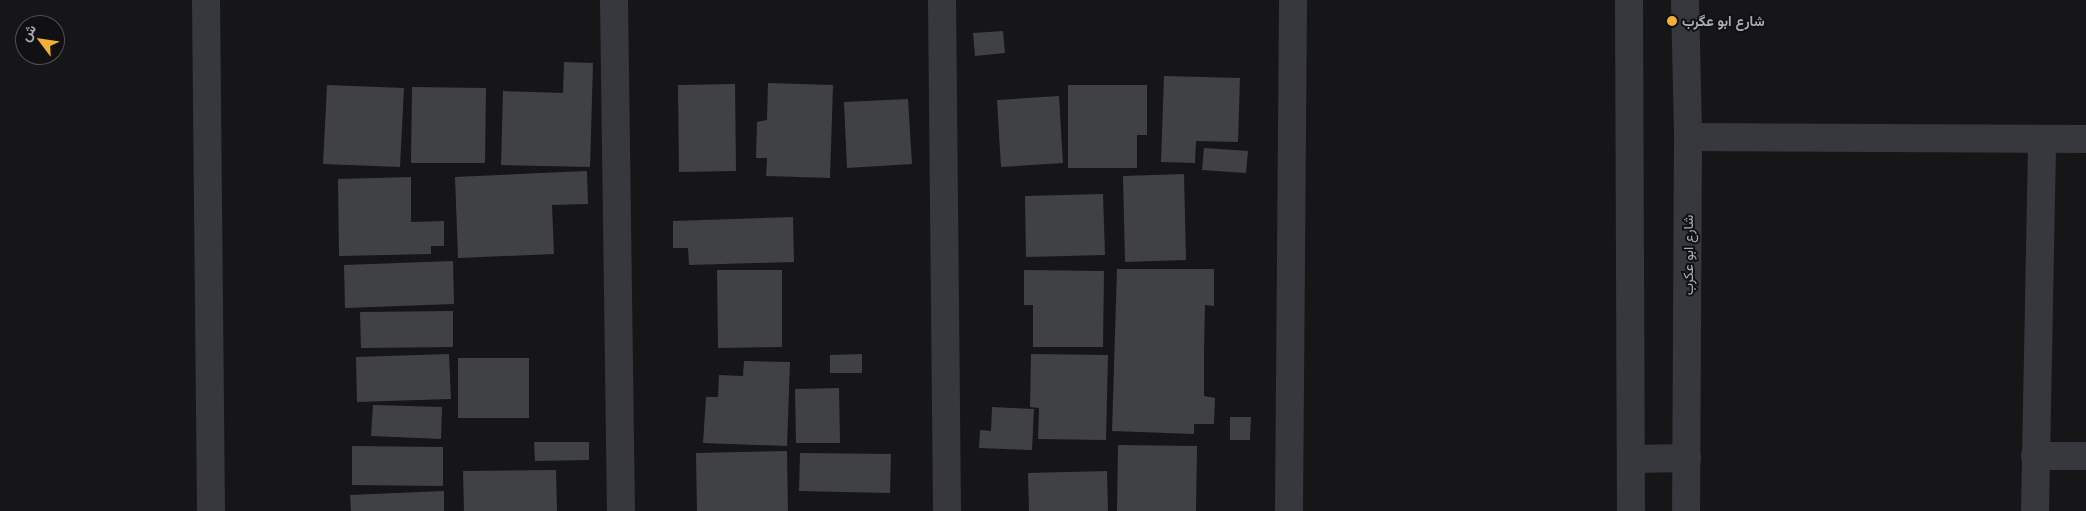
<!DOCTYPE html>
<html>
<head>
<meta charset="utf-8">
<style>
  body { margin:0 }
  #map { position:relative; width:2086px; height:511px; overflow:hidden; background:#161618; font-family:Helvetica,Vazirmatn,sans-serif }
  div>[style] { position:absolute }
  [style*='--x'] { left:calc(var(--x)*1px); top:calc(var(--y)*1px); width:calc(var(--w)*1px); rotate:calc(var(--a)*1deg) }
  .building>* { inset:0; background:#404145 }
  .minor>* { height:28px; margin:-14px; padding:0 14px; transform-origin:14px; border-radius:14px; background:#37383d }
  .dots>* { width:14px; height:14px; translate:-50% -50%; box-sizing:border-box; border:2px solid #111113; border-radius:50% }
  span { translate:-50% -50%; white-space:nowrap; text-align:center; line-height:1.15; -webkit-text-stroke:4px #111113; paint-order:stroke }
  .poi-label { font-size:14px; color:#a8adb8; font-weight:700 }
  .left { translate:0 -50%; text-align:left }
  .street-label { font-size:14px; color:#a8adb8 }
  .north { position:absolute; left:15px; top:15px; width:50px; height:50px; box-sizing:border-box; background:#111113; border:1px solid #4d4f55; border-radius:50%; rotate:301deg; font-size:14px; font-weight:700; line-height:20px; text-align:center; color:#a8adb8 }
  .north::after { content:''; display:block; margin:auto; width:18px; height:22px; background:#f2b134; clip-path:polygon(50% 0,100% 100%,50% 72%,0 100%) }
</style>
</head>
<body>
<div id="map">
  <div class="building">
    <div style="clip-path:polygon(1003px 31px,1005px 53px,975px 56px,973px 33px)"></div>
    <div style="clip-path:polygon(564px 62px,593px 63px,590px 167px,501px 165px,503px 91px,563px 93px)"></div>
    <div style="clip-path:polygon(1164px 76px,1240px 78px,1238px 142px,1196px 141px,1195px 163px,1161px 162px)"></div>
    <div style="clip-path:polygon(768px 83px,833px 85px,830px 178px,766px 176px,767px 158px,756px 158px,757px 122px,767px 120px)"></div>
    <div style="clip-path:polygon(735px 84px,736px 171px,679px 172px,678px 85px)"></div>
    <div style="clip-path:polygon(327px 85px,404px 88px,400px 167px,323px 164px)"></div>
    <div style="clip-path:polygon(1068px 85px,1147px 85px,1147px 135px,1137px 135px,1137px 168px,1068px 168px)"></div>
    <div style="clip-path:polygon(412px 87px,486px 88px,485px 163px,411px 163px)"></div>
    <div style="clip-path:polygon(1059px 96px,1063px 163px,1001px 167px,997px 100px)"></div>
    <div style="clip-path:polygon(908px 99px,912px 164px,847px 168px,844px 102px)"></div>
    <div style="clip-path:polygon(1204px 148px,1248px 151px,1246px 173px,1202px 170px)"></div>
    <div style="clip-path:polygon(587px 171px,588px 204px,552px 205px,554px 254px,458px 258px,455px 177px)"></div>
    <div style="clip-path:polygon(1184px 174px,1186px 260px,1125px 262px,1123px 176px)"></div>
    <div style="clip-path:polygon(411px 177px,411px 222px,444px 221px,444px 246px,431px 246px,431px 254px,339px 256px,338px 179px)"></div>
    <div style="clip-path:polygon(1103px 194px,1105px 255px,1026px 257px,1025px 196px)"></div>
    <div style="clip-path:polygon(793px 217px,794px 262px,689px 265px,688px 248px,673px 248px,673px 221px)"></div>
    <div style="clip-path:polygon(453px 261px,454px 304px,345px 308px,344px 265px)"></div>
    <div style="clip-path:polygon(1117px 269px,1214px 269px,1214px 306px,1205px 305px,1204px 351px,1204px 396px,1215px 398px,1214px 424px,1194px 424px,1194px 434px,1112px 431px)"></div>
    <div style="clip-path:polygon(717px 270px,782px 270px,782px 347px,718px 348px)"></div>
    <div style="clip-path:polygon(1024px 270px,1104px 271px,1103px 347px,1033px 347px,1033px 305px,1024px 305px)"></div>
    <div style="clip-path:polygon(453px 311px,453px 347px,361px 348px,360px 312px)"></div>
    <div style="clip-path:polygon(449px 354px,451px 399px,357px 402px,356px 357px)"></div>
    <div style="clip-path:polygon(862px 354px,862px 373px,830px 373px,830px 355px)"></div>
    <div style="clip-path:polygon(1031px 354px,1108px 355px,1106px 440px,1038px 439px,1039px 408px,1030px 407px)"></div>
    <div style="clip-path:polygon(458px 358px,529px 358px,529px 418px,458px 418px)"></div>
    <div style="clip-path:polygon(744px 361px,790px 362px,787px 446px,703px 443px,706px 397px,718px 397px,719px 375px,743px 376px)"></div>
    <div style="clip-path:polygon(839px 388px,840px 443px,796px 443px,795px 389px)"></div>
    <div style="clip-path:polygon(373px 405px,442px 407px,441px 439px,371px 436px)"></div>
    <div style="clip-path:polygon(992px 407px,1034px 409px,1032px 450px,979px 448px,980px 430px,991px 431px)"></div>
    <div style="clip-path:polygon(1230px 417px,1251px 417px,1250px 440px,1230px 440px)"></div>
    <div style="clip-path:polygon(534px 442px,589px 442px,589px 460px,535px 461px)"></div>
    <div style="clip-path:polygon(1118px 445px,1197px 446px,1196px 511px,1117px 511px)"></div>
    <div style="clip-path:polygon(352px 446px,443px 447px,443px 486px,352px 485px)"></div>
    <div style="clip-path:polygon(787px 451px,788px 511px,697px 511px,696px 453px)"></div>
    <div style="clip-path:polygon(800px 453px,891px 454px,890px 493px,799px 491px)"></div>
    <div style="clip-path:polygon(556px 470px,557px 511px,464px 511px,463px 471px)"></div>
    <div style="clip-path:polygon(1107px 471px,1108px 511px,1029px 511px,1028px 473px)"></div>
    <div style="clip-path:polygon(444px 491px,444px 511px,351px 511px,350px 495px)"></div>
  </div>
  <div class="minor">
    <div style="--x:206;--y:0;--w:511;--a:89.44"></div>
    <div style="--x:614;--y:0;--w:511;--a:89.22"></div>
    <div style="--x:942;--y:0;--w:511;--a:89.44"></div>
    <div style="--x:1629;--y:0;--w:511;--a:89.78"></div>
    <div style="--x:1685;--y:0;--w:137;--a:88.7"></div>
    <div style="--x:1688;--y:137;--w:374;--a:90.3"></div>
    <div style="--x:1688;--y:137;--w:398;--a:0.3"></div>
    <div style="--x:2035;--y:456;--w:51;--a:0"></div>
    <div style="--x:1631;--y:459;--w:56;--a:-1"></div>
    <div style="--x:1289;--y:511;--w:511;--a:-89.55"></div>
    <div style="--x:2035;--y:511;--w:372;--a:-88.9"></div>
  </div>
  <div class="dots">
    <div style="left:1672px;top:21px;background:#f2b134"></div>
  </div>
  <div class="poi-label">
    <span class="left" style="left:1682px;top:21px">شارع ابو عگرب</span>
  </div>
  <div class="street-label">
    <span style="left:1688px;top:255px;rotate:-90deg">شارع ابو عكرب</span>
  </div>
  <div class="north">ش</div>
</div>
</body>
</html>
